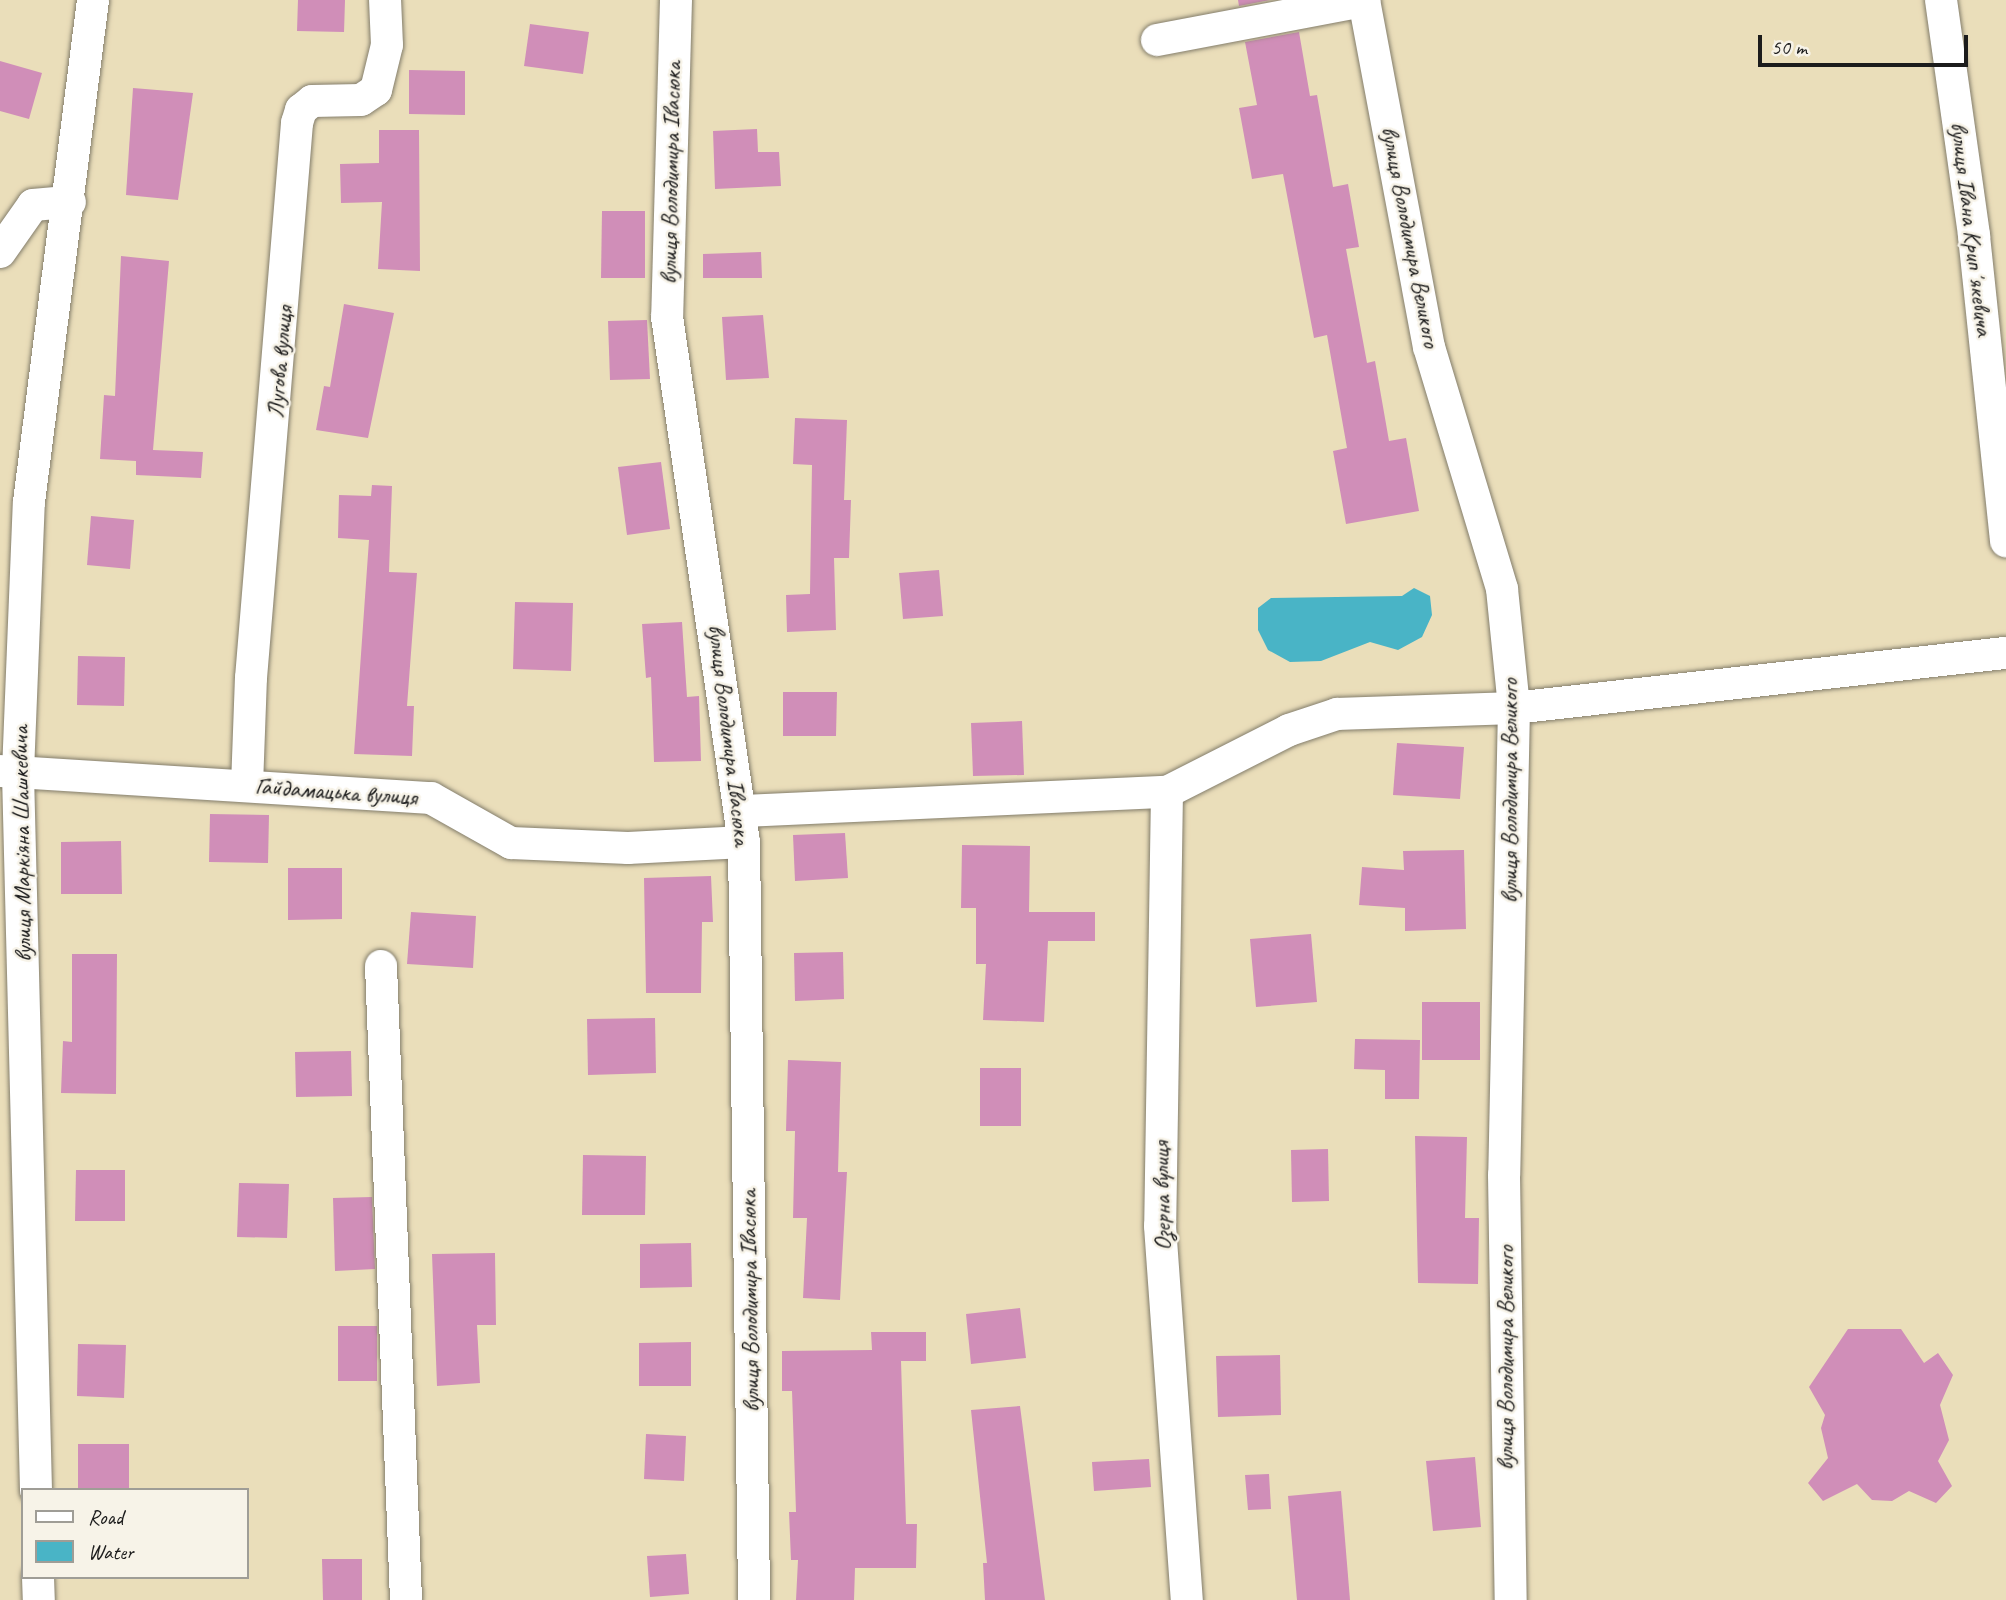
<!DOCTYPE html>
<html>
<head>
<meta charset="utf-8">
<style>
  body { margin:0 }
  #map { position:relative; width:2006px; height:1600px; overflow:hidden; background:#eadeba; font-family:Caveat,sans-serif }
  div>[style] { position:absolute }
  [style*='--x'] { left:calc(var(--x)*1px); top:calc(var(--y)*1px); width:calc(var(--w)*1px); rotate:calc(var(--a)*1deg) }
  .water>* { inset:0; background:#49b4c6 }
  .building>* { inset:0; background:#d08eb8 }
  .roads { filter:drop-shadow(0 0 2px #837d6b) drop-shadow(0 0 2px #837d6b) }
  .minor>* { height:32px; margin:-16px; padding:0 16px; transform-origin:16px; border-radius:16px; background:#fff }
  span { translate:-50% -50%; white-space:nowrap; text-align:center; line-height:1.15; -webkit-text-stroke:5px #f7f3e8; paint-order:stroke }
  .street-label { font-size:24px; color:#1c1c1c }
  .legend { position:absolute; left:21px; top:1488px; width:228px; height:91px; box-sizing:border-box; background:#f7f3e8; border:2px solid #9f9d96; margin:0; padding:9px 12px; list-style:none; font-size:21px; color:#1c1c1c }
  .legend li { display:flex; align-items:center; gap:14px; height:35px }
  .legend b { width:35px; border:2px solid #9f9d96 }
  .scale { position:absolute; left:1758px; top:35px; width:210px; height:32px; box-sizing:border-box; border:4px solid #1c1c1c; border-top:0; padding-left:9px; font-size:21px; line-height:24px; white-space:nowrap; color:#1c1c1c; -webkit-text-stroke:5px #f7f3e8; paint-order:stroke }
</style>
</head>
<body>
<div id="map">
  <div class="water">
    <div style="clip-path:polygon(1414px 588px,1430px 596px,1432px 615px,1422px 637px,1398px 650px,1370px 642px,1321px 661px,1290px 662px,1268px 650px,1258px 630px,1258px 608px,1271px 598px,1402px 596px)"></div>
  </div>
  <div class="building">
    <div style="clip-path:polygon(298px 0,345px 0,344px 32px,297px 31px)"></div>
    <div style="clip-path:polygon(1238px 0,1270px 0,1239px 6px)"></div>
    <div style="clip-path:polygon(530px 24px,589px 32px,583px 74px,524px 66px)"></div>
    <div style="clip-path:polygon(1299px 32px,1310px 96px,1317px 95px,1333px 187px,1348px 184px,1359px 247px,1346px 249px,1367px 363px,1375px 361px,1389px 441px,1406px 438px,1419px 511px,1346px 524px,1333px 451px,1347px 448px,1327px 335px,1314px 338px,1283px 174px,1252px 179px,1239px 108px,1257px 105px,1245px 42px)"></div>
    <div style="clip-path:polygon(0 61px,42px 73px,29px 119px,0 111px)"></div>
    <div style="clip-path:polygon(409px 70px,465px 71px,465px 115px,409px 114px)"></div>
    <div style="clip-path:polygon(133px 88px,193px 93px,178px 200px,126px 195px)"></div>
    <div style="clip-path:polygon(757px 129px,758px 152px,779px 152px,781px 186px,715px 189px,713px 131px)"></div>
    <div style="clip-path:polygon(379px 130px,419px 130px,420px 271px,378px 269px,382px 202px,341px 203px,340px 164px,379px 163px)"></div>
    <div style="clip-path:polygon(602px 211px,645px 211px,645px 278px,601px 278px)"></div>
    <div style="clip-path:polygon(761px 252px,762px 278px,703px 278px,703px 254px)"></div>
    <div style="clip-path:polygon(121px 256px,169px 261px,153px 450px,203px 452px,201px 478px,136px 475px,136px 461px,100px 459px,104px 395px,115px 396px)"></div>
    <div style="clip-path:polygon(344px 304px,394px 313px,368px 438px,316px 430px,324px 386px,330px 387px)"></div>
    <div style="clip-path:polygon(763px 315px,769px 378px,726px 380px,722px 317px)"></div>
    <div style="clip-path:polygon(647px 320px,650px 379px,610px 380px,608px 321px)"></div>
    <div style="clip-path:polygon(795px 418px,847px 420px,844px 500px,851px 500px,849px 558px,834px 558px,836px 630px,787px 632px,786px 595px,810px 594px,812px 465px,793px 464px)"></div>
    <div style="clip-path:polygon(661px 462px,670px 529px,627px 535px,618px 467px)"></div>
    <div style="clip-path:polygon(372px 485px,392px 486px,389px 572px,417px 573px,407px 706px,414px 706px,412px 756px,354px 754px,369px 540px,338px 538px,339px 495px,371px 496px)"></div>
    <div style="clip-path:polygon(91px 516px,134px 520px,130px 569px,87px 565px)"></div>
    <div style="clip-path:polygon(939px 570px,943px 616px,903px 619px,899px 573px)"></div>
    <div style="clip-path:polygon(515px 602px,573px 603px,571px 671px,513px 669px)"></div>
    <div style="clip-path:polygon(682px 622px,687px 697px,699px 696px,701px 761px,654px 762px,651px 677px,646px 678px,642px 624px)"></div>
    <div style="clip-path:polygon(78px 656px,125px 657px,124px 706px,77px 705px)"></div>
    <div style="clip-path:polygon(783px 692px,837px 692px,836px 736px,783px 736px)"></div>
    <div style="clip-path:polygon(1022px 721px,1024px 775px,973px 776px,971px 723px)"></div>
    <div style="clip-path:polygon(1397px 743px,1464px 747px,1460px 799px,1393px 795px)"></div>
    <div style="clip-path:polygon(210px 814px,269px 815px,268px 863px,209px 862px)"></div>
    <div style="clip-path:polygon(845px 833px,848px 878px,795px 881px,793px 835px)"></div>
    <div style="clip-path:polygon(121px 841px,122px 894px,61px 894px,61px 842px)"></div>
    <div style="clip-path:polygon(962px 845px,1030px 846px,1029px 912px,1095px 912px,1095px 941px,1048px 941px,1044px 1022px,983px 1020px,986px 964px,976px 964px,976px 908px,961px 908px)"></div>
    <div style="clip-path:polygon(1464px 850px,1466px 929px,1405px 931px,1405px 908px,1359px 905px,1362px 867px,1404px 870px,1403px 851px)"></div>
    <div style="clip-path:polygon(288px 868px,342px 868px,342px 919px,288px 920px)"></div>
    <div style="clip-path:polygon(711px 876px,713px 922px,702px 922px,701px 993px,646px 993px,644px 878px)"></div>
    <div style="clip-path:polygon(411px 912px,476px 916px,473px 968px,407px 964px)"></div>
    <div style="clip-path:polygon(1311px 934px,1317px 1002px,1256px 1007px,1250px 939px)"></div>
    <div style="clip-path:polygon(843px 952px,844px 999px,795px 1001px,794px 953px)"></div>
    <div style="clip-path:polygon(72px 954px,117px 954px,116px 1094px,61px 1093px,63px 1041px,72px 1042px)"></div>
    <div style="clip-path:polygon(1422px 1002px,1480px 1002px,1480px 1060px,1422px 1060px)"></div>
    <div style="clip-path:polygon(655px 1018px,656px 1073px,588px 1075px,587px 1019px)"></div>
    <div style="clip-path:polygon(1355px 1039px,1420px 1040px,1419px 1099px,1385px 1099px,1385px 1070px,1354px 1069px)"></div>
    <div style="clip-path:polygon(351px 1051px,352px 1096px,296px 1097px,295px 1052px)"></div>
    <div style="clip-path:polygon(788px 1060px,841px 1062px,838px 1172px,847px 1172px,840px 1300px,803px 1298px,807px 1218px,793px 1218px,795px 1131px,786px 1131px)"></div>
    <div style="clip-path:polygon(980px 1068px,1021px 1068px,1021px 1126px,980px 1126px)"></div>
    <div style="clip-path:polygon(1415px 1136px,1467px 1137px,1465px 1218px,1479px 1218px,1478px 1284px,1418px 1283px)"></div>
    <div style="clip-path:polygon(1328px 1149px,1329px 1201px,1292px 1202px,1291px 1150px)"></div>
    <div style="clip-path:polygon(583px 1155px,646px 1156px,645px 1215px,582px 1215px)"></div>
    <div style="clip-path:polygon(76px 1170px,125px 1170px,125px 1221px,75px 1221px)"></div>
    <div style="clip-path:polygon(239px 1183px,289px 1184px,287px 1238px,237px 1237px)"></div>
    <div style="clip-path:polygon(372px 1197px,375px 1269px,335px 1271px,333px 1198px)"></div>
    <div style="clip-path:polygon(691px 1243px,692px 1287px,640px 1288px,640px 1244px)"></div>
    <div style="clip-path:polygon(495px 1253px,496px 1325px,477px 1325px,480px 1383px,437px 1386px,432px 1254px)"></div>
    <div style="clip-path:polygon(1020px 1308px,1026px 1358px,971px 1364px,966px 1314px)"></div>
    <div style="clip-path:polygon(338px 1326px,377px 1326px,377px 1381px,338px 1381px)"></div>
    <div style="clip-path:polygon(1848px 1329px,1901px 1329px,1924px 1363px,1938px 1353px,1953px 1375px,1940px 1405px,1949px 1440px,1938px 1461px,1952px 1486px,1936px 1503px,1909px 1491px,1892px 1501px,1872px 1500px,1857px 1484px,1823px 1501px,1808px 1483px,1828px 1458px,1821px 1428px,1825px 1415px,1809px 1387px)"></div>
    <div style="clip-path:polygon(871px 1332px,926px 1332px,926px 1361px,901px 1361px,906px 1524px,917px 1524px,916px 1568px,855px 1568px,854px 1600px,796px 1600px,798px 1560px,791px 1560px,789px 1512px,796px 1512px,792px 1391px,782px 1391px,782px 1351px,872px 1350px)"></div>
    <div style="clip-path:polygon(691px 1342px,691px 1386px,639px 1386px,639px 1343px)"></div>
    <div style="clip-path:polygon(78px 1344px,126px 1345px,124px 1398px,77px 1396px)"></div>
    <div style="clip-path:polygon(1280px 1355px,1281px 1415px,1218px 1417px,1216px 1356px)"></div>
    <div style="clip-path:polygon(1020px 1406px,1045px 1600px,985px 1600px,983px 1563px,987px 1563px,971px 1410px)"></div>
    <div style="clip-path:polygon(646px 1434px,686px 1436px,684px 1481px,644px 1479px)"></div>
    <div style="clip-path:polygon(78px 1444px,129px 1444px,129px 1490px,78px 1490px)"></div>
    <div style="clip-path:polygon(1475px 1457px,1481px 1527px,1433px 1531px,1426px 1461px)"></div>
    <div style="clip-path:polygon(1149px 1459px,1151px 1487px,1094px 1491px,1092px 1462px)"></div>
    <div style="clip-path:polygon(1269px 1474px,1271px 1509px,1248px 1510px,1245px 1475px)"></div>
    <div style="clip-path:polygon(1341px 1491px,1350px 1600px,1297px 1600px,1288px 1496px)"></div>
    <div style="clip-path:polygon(686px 1554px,689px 1594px,650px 1597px,647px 1556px)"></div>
    <div style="clip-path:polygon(322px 1559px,362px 1559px,362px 1600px,323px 1600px)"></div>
  </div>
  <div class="roads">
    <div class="minor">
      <div style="--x:676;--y:0;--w:317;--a:91.6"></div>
      <div style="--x:667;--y:317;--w:531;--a:81.66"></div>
      <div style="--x:744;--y:842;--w:758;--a:89.24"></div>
      <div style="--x:1364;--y:0;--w:353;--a:79.4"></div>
      <div style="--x:1429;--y:347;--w:253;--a:73.2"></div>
      <div style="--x:1502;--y:589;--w:120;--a:84.2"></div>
      <div style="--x:1514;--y:708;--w:467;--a:91.2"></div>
      <div style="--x:1504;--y:1175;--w:425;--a:89.1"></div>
      <div style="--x:1941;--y:0;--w:238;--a:82"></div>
      <div style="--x:1974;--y:236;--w:307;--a:84"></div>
      <div style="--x:1157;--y:40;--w:211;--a:-10.7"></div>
      <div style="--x:0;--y:252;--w:57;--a:-54.9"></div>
      <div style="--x:33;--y:205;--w:37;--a:-5"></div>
      <div style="--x:0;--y:771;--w:432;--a:3.6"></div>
      <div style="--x:431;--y:798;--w:92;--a:29.4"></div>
      <div style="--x:511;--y:843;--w:117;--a:2.4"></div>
      <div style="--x:628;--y:848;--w:116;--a:-3"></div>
      <div style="--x:247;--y:786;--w:108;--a:-87.9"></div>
      <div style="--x:251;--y:678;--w:557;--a:-85.26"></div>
      <div style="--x:297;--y:123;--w:14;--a:-73"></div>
      <div style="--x:301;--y:110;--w:14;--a:-39"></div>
      <div style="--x:312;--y:101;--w:49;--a:-1.2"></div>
      <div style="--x:361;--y:100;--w:18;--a:-34"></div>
      <div style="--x:376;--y:90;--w:46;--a:-76.3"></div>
      <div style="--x:387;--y:45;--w:45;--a:-92.5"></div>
      <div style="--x:1167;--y:792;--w:434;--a:90.9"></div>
      <div style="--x:1160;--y:1226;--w:375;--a:85.9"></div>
      <div style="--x:743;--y:811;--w:424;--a:-2.6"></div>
      <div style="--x:1167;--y:792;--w:137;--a:-26.9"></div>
      <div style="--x:1289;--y:730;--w:51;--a:-18.4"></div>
      <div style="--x:1337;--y:714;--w:177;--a:-1.9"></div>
      <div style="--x:1514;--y:708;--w:495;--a:-6.4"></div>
      <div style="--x:381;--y:966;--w:634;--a:87.74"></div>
      <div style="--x:36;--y:1490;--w:718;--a:-91.44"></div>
      <div style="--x:18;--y:772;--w:270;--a:-87.7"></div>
      <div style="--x:29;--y:502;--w:506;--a:-82.73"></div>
      <div style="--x:38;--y:1577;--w:23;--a:88"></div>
    </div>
  </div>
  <div class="street-label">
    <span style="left:671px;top:173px;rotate:-89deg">вулиця Володимира Івасюка</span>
    <span style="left:1971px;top:229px;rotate:83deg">вулиця Івана Крипʼякевича</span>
    <span style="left:1410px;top:237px;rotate:79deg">вулиця Володимира Великого</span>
    <span style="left:280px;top:362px;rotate:-85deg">Лугова вулиця</span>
    <span style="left:729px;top:735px;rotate:83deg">вулиця Володимира Івасюка</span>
    <span style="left:1510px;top:791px;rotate:-90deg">вулиця Володимира Великого</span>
    <span style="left:336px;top:792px;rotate:4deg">Гайдамацька вулиця</span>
    <span style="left:22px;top:844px;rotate:-91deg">вулиця Маркіяна Шашкевича</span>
    <span style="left:1162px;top:1196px;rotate:-91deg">Озерна вулиця</span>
    <span style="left:750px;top:1301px;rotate:-91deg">вулиця Володимира Івасюка</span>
    <span style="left:1506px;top:1358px;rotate:-90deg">вулиця Володимира Великого</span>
  </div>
  <ul class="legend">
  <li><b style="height:9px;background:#fff"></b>Road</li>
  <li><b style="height:19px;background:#49b4c6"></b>Water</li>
  </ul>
  <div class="scale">50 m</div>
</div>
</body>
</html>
